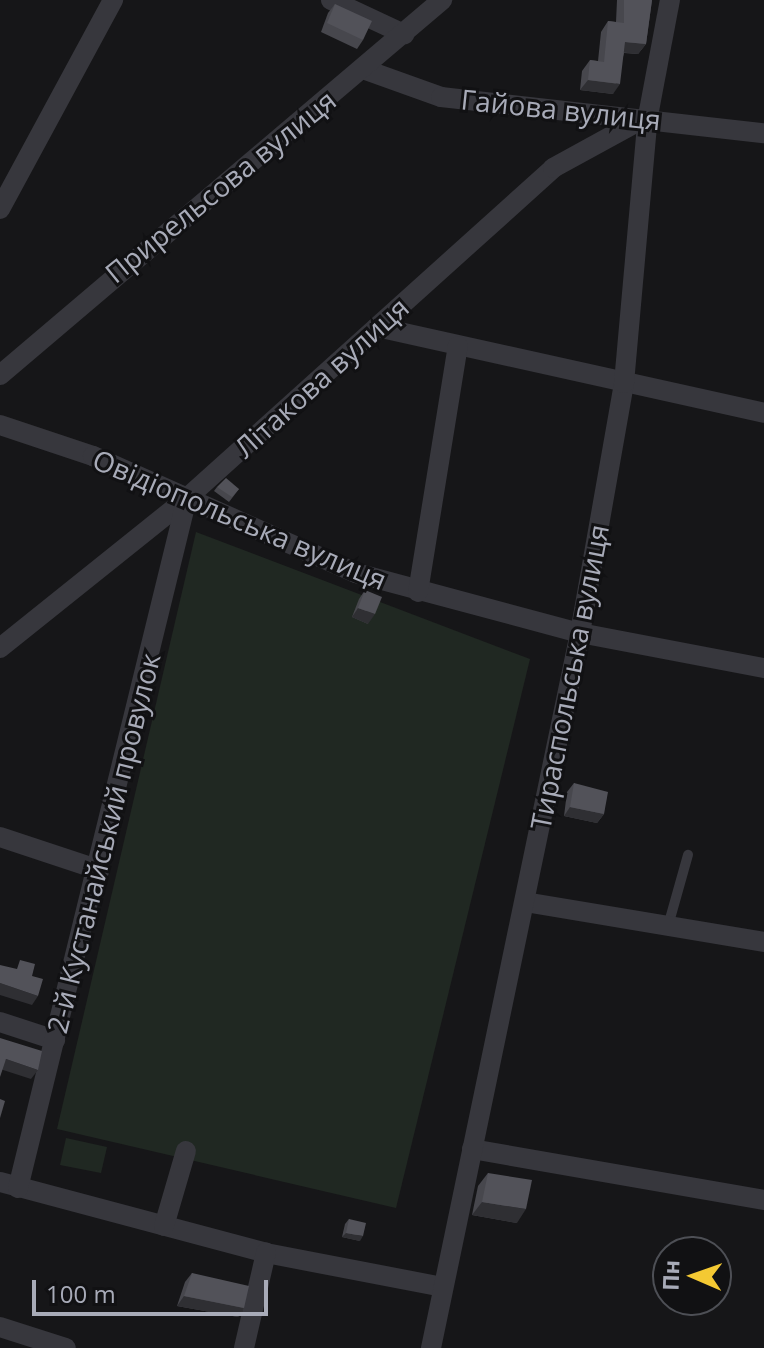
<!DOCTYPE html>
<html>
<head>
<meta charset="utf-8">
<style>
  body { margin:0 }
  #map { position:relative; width:764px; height:1348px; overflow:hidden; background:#161618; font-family:"Open Sans",sans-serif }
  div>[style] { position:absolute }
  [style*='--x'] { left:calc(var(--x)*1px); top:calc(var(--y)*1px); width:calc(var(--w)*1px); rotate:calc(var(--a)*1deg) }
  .green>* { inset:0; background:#202822 }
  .lane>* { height:10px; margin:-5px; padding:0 5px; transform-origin:5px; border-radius:5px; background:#37373d }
  .street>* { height:20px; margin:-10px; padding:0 10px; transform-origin:10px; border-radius:10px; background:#37373d }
  .wall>* { inset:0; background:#47474d }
  .shaded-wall>* { inset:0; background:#2f2f33 }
  .building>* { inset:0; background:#525259 }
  span { translate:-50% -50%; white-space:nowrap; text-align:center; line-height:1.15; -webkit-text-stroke:6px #111113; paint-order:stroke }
  .street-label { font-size:28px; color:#a8abb8 }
  .north { position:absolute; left:652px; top:1236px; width:80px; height:80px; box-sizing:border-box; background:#111113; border:2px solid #4d4f55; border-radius:50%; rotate:272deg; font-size:22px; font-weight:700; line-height:32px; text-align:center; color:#a8abb8 }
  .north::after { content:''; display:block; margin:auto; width:28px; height:36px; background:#f4c933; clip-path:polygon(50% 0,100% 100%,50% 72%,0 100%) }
  .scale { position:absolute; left:32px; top:1280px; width:236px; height:36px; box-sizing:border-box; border:4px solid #a8abb8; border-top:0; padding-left:10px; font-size:24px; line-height:28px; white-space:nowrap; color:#a8abb8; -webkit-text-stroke:6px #111113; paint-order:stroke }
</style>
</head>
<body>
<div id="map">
  <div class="green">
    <div style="clip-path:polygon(196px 532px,530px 659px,396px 1208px,57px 1129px)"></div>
    <div style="clip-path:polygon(66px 1138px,107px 1147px,101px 1173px,60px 1165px)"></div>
  </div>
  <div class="lane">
    <div style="--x:668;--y:926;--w:74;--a:-74.3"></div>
  </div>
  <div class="street">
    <div style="--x:331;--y:0;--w:81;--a:25"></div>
    <div style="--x:363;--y:69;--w:83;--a:19.7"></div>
    <div style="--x:441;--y:97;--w:325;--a:6.4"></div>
    <div style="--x:0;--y:209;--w:238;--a:-61.6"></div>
    <div style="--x:377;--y:327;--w:396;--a:12.5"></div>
    <div style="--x:0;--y:375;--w:580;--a:-40.31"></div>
    <div style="--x:0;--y:425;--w:98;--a:18.4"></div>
    <div style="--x:93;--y:456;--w:288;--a:24"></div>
    <div style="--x:356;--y:573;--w:232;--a:15"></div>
    <div style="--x:580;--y:633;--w:187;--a:10.8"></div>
    <div style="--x:418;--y:592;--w:249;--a:-80.8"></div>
    <div style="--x:0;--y:648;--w:240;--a:-38.7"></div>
    <div style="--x:187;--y:498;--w:493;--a:-42"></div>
    <div style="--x:553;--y:168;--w:108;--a:-28.7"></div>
    <div style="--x:0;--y:837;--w:105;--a:18.3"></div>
    <div style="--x:525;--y:902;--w:242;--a:9.5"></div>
    <div style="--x:0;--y:1022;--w:58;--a:18.1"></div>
    <div style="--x:472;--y:1149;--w:296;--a:9.9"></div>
    <div style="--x:0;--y:1182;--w:275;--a:14.9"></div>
    <div style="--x:266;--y:1253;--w:180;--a:10.9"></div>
    <div style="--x:18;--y:1188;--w:710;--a:-76.24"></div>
    <div style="--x:164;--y:1226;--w:78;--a:-73.7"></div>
    <div style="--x:0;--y:1327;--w:69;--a:17.7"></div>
    <div style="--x:244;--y:1348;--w:98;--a:-77"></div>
    <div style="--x:431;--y:1348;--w:730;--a:-78.23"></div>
    <div style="--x:580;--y:633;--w:254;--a:-80"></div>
    <div style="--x:624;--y:383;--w:268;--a:-84.9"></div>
    <div style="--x:648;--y:116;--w:118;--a:-79.3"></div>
  </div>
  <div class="wall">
    <div style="clip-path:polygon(617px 0,652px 0,646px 44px,638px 54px,624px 53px,613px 94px,580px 90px,582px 71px,590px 60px,598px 61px,601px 32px,608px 21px,616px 22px)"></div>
    <div style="clip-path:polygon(335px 4px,363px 40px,357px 49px,321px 32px,328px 13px)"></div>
    <div style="clip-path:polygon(217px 487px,239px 489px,229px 502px,214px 491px)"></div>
    <div style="clip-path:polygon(365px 590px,368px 624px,352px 617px,359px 599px)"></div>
    <div style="clip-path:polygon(574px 783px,604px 814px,597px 823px,564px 816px,567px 792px)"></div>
    <div style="clip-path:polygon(488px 1173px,517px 1223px,472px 1215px,478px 1186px)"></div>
    <div style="clip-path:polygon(349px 1219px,360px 1241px,342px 1237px,345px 1224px)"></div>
    <div style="clip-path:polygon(192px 1273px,244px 1308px,238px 1317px,177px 1306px,185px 1282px)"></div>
  </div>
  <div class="shaded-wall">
    <div style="clip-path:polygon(625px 42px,646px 44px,638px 54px,618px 52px)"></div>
    <div style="clip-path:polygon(588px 80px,620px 84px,613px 94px,580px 90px)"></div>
    <div style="clip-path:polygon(358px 608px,375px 614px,368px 624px,352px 617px)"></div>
    <div style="clip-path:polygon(570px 807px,604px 814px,597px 823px,564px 816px)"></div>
    <div style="clip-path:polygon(0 983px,38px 996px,32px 1005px,0 995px)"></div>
    <div style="clip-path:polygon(6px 1059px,38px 1070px,31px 1079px,0 1069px)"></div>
    <div style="clip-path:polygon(482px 1202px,526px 1209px,517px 1223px,472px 1215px)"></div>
    <div style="clip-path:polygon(346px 1233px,363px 1236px,360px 1241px,342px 1237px)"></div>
    <div style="clip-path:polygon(184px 1296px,244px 1308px,238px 1317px,177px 1306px)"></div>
  </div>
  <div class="building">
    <div style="clip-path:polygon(624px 0,652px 0,646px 44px,625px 42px,620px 84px,588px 80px,590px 60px,604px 62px,608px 21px,624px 23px)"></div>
    <div style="clip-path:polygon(335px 4px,372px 21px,363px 40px,327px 23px)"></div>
    <div style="clip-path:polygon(226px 478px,239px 489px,232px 497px,217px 487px)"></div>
    <div style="clip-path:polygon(365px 590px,382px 597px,375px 614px,358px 608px)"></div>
    <div style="clip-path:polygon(574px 783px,608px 792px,604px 814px,570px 807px)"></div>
    <div style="clip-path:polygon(20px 960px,35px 964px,32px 976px,43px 979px,38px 996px,0 983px,0 965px,17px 969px)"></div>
    <div style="clip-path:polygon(0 1038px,42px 1051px,38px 1070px,6px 1059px,0 1077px)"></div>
    <div style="clip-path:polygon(0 1099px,5px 1101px,0 1118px)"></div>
    <div style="clip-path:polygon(488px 1173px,532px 1180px,526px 1209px,482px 1202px)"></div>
    <div style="clip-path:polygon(349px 1219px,366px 1223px,363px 1236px,346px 1233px)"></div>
    <div style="clip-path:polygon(192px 1273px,249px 1286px,244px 1308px,184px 1296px)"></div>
  </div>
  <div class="street-label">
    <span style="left:561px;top:109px;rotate:6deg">Гайова вулиця</span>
    <span style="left:220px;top:186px;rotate:-39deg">Прирельсова вулиця</span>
    <span style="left:321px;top:377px;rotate:-42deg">Літакова вулиця</span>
    <span style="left:240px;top:519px;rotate:23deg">Овідіопольська вулиця</span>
    <span style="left:569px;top:677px;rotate:-79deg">Тираспольська вулиця</span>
    <span style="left:103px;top:843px;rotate:-76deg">2-й Кустанайський провулок</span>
  </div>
  <div class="north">Пн</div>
  <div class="scale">100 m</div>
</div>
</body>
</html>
